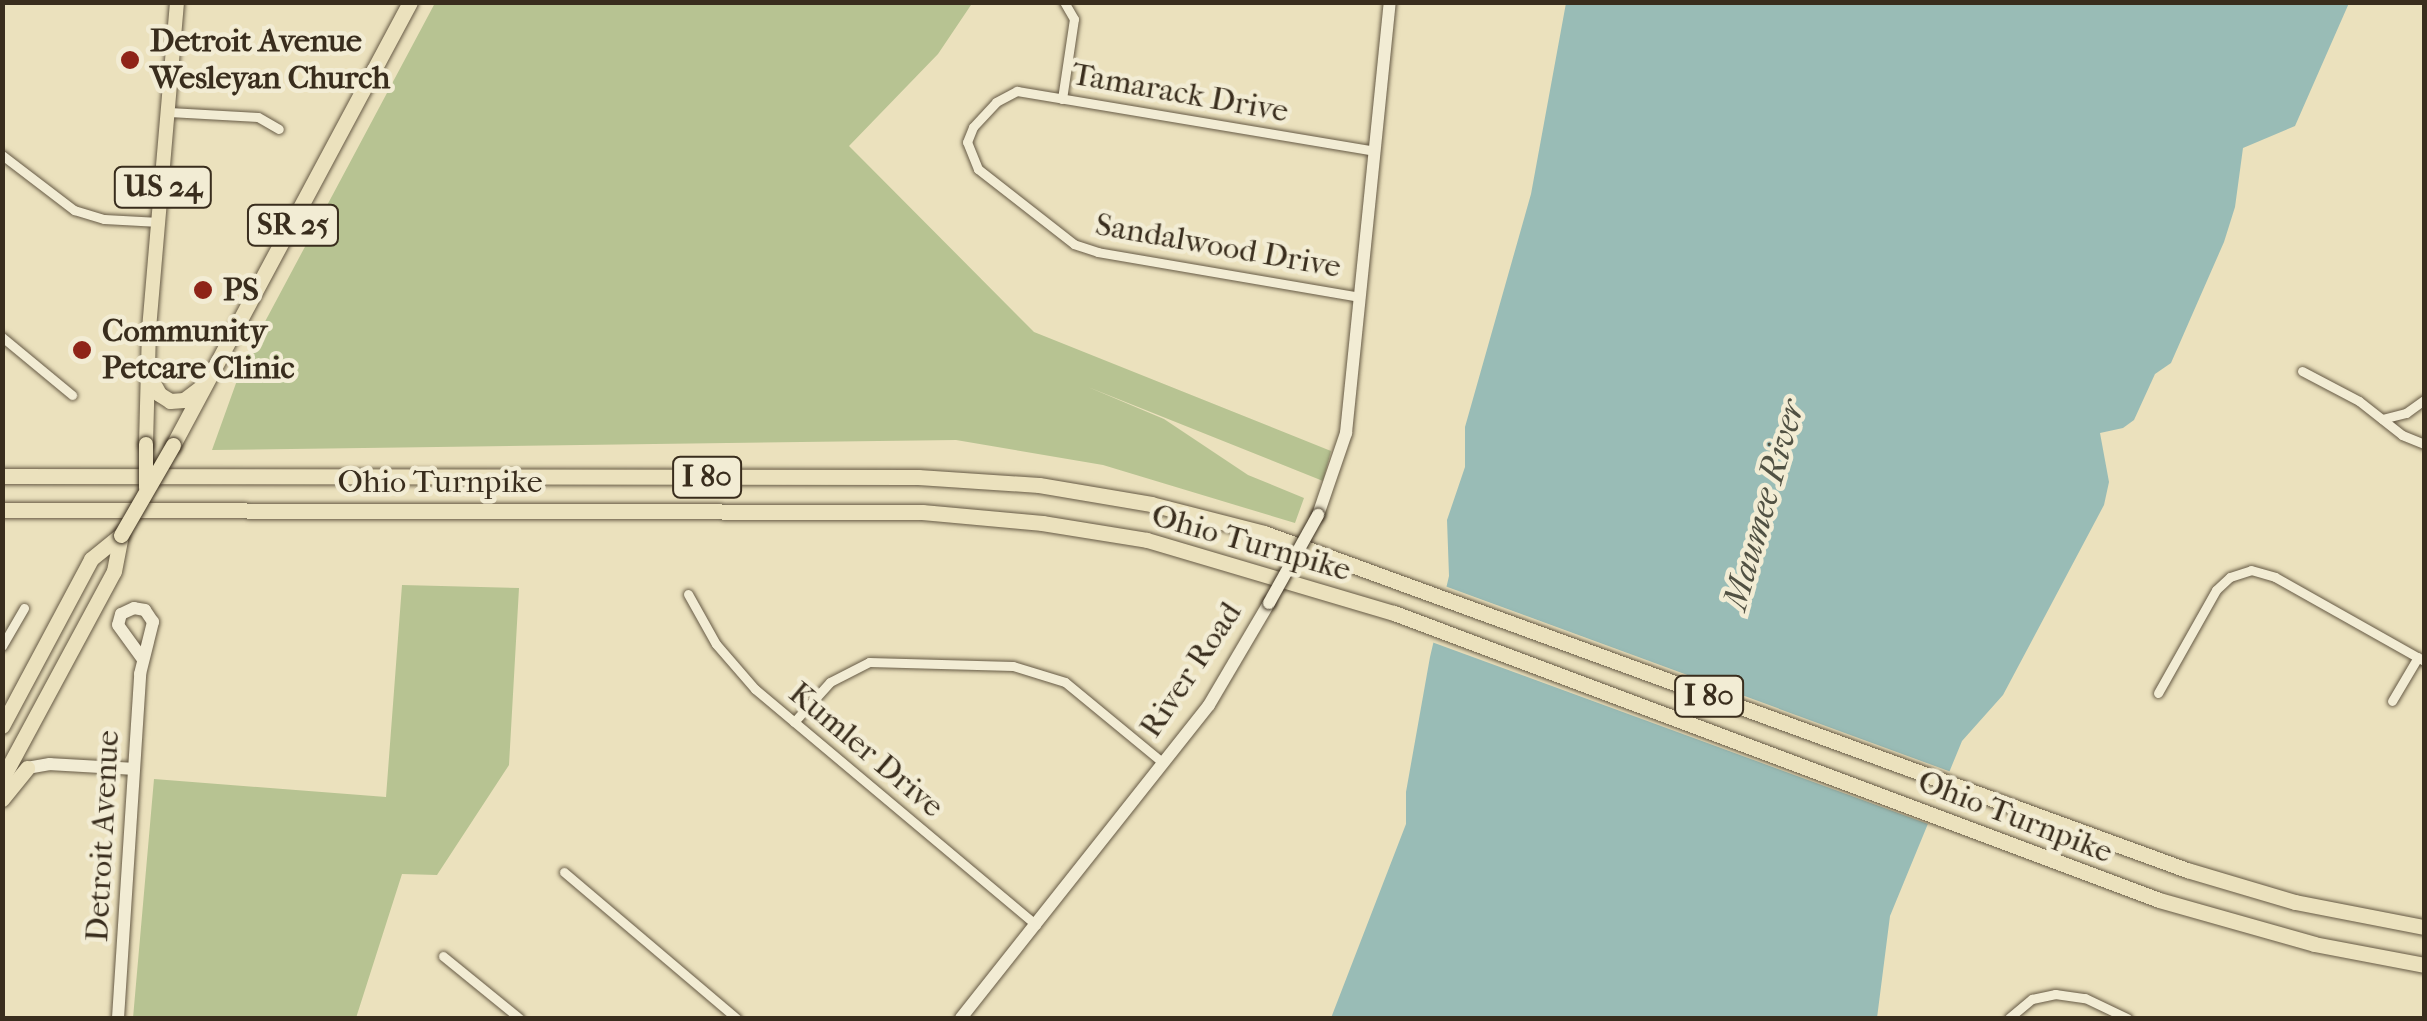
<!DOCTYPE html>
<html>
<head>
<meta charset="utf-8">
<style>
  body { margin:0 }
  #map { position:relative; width:2427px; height:1021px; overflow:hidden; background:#ebe1bd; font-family:"IM FELL French Canon",serif }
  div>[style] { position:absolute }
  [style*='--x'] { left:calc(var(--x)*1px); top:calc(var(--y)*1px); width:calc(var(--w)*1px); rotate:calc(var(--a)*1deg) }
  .green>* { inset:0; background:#b7c392 }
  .water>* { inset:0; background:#99bcb6 }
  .pier>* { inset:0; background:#ebe1bd }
  .roads { filter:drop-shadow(0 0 2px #665a45) drop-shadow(0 0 2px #665a45) }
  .street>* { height:9px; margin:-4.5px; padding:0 4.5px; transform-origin:4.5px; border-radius:4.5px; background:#f2ecd4 }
  .secondary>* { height:12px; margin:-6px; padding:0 6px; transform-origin:6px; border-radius:6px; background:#f2ecd4 }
  .primary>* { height:14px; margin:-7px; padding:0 7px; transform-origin:7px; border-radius:7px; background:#ebe1bd }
  .highway>* { height:15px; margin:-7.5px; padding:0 7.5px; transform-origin:7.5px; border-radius:7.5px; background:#ebe1bd }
  .bridges { filter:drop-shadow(0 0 2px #392d1d) drop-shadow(0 0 2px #392d1d) }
  .secondary-bridge>* { height:12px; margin:-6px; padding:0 6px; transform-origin:6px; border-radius:6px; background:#f2ecd4 }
  .primary-bridge>* { height:14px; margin:-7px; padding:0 7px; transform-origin:7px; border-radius:7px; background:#ebe1bd }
  .highway-bridge>* { height:15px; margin:-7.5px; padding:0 7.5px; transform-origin:7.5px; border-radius:7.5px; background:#ebe1bd }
  .dots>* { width:28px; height:28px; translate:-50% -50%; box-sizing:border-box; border:5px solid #f2ecd4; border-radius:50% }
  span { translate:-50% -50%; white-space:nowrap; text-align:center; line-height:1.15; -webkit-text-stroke:9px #f2ecd4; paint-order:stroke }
  .shield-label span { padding:2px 8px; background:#f2ecd4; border:2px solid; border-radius:8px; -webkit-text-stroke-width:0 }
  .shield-label { font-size:30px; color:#392d1d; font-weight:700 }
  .poi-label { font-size:32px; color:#392d1d; font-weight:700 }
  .left { translate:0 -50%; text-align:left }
  .street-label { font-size:32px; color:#392d1d }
  .water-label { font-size:35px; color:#515143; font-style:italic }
  .frame { position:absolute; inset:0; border:5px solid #392d1d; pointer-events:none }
</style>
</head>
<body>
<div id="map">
  <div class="green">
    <div style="clip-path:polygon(973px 2px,938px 54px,849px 146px,1034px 332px,1331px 451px,1323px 481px,1088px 387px,1164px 419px,1248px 475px,1304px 498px,1295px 523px,1103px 465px,956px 440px,212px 450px,244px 361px,435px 3px)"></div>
    <div style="clip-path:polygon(402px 585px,519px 588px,509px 765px,437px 875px,402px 874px,356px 1018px,133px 1018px,154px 779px,386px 797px)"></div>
  </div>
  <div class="water">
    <div style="clip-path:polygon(1566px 3px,2349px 3px,2295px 126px,2243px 148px,2235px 207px,2224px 242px,2171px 363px,2155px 374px,2134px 420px,2123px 428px,2100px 433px,2109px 482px,2104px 505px,2003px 695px,1962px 741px,1890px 916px,1877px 1018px,1331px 1018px,1406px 824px,1406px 792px,1430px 657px,1449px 576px,1447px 520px,1465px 467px,1465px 427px,1531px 194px)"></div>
  </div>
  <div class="pier">
    <div style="clip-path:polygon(1442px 585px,1954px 773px,1931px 825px,1429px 641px)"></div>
  </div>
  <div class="roads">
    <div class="street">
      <div style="--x:1062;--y:99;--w:81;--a:-81.5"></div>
      <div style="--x:1074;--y:19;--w:20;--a:-120"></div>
      <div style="--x:169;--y:112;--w:89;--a:3.2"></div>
      <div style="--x:258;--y:117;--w:24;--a:30"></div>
      <div style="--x:2;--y:155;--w:91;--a:37.4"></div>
      <div style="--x:74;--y:210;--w:31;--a:17"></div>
      <div style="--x:104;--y:219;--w:55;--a:3.1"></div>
      <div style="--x:1360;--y:297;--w:266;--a:-170.3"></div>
      <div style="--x:1098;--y:252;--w:25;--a:-162"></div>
      <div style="--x:1074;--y:244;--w:122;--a:-142"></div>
      <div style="--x:978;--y:169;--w:29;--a:-112"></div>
      <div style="--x:967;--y:142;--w:16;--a:-68"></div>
      <div style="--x:973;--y:127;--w:34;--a:-47"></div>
      <div style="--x:996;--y:102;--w:24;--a:-28"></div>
      <div style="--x:1017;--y:91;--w:362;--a:9.5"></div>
      <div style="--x:2;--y:337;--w:91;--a:39.6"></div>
      <div style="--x:2302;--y:371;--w:64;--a:27.8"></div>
      <div style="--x:2359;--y:401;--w:55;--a:38.3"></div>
      <div style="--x:2402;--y:435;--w:24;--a:22"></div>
      <div style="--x:2382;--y:419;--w:25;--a:-14"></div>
      <div style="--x:2406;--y:413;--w:22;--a:-36"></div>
      <div style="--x:688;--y:594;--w:57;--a:60.8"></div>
      <div style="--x:716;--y:644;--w:60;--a:49.1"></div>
      <div style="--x:755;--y:689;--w:367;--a:40"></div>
      <div style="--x:2;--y:646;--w:44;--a:-59.9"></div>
      <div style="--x:2158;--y:693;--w:118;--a:-60.6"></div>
      <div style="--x:2216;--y:590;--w:19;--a:-43"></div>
      <div style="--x:2230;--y:577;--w:22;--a:-18"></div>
      <div style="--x:2251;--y:570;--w:25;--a:16"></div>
      <div style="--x:2275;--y:577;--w:171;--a:29.4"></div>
      <div style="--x:2392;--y:701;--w:51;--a:-59.4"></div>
      <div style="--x:794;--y:722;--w:54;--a:-48"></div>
      <div style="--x:830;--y:682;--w:44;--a:-27.1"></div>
      <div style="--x:869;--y:662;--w:144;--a:1.6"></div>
      <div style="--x:1013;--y:666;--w:54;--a:17.1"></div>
      <div style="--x:1065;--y:682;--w:126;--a:39.5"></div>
      <div style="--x:564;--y:872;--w:226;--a:40.3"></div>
      <div style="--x:443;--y:956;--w:98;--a:39.2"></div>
      <div style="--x:2009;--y:1018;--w:30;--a:-40"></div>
      <div style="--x:2032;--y:999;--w:24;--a:-12"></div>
      <div style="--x:2055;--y:994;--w:30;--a:8"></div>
      <div style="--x:2085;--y:998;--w:47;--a:25.5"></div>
    </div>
    <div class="secondary">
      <div style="--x:1318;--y:515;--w:87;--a:-71.1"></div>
      <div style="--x:1346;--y:433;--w:433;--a:-84.2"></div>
      <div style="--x:27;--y:768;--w:23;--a:-10"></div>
      <div style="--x:50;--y:764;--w:84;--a:3.4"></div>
      <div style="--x:118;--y:1018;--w:345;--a:-86.3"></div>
      <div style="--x:140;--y:674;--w:54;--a:-76"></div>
      <div style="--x:153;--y:622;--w:14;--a:-124"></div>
      <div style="--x:145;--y:610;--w:11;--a:-170"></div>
      <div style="--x:134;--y:608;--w:14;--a:155"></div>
      <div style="--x:121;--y:614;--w:11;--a:105"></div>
      <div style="--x:118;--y:625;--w:41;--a:54"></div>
      <div style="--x:961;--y:1018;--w:399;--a:-51.6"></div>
      <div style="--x:1209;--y:705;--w:118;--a:-59.5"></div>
    </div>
    <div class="primary">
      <div style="--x:146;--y:444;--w:115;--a:-88.5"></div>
      <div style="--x:149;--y:329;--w:328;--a:-85.1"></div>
    </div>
    <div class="highway">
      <div style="--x:147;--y:372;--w:25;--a:61"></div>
      <div style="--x:159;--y:394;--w:13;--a:32"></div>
      <div style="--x:170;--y:401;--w:14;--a:-4"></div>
      <div style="--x:184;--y:400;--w:26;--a:-37"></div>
      <div style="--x:173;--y:445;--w:502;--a:-61.85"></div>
      <div style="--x:2;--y:476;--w:916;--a:0.06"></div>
      <div style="--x:918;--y:477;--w:121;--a:3.8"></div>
      <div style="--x:1039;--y:485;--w:114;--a:9.6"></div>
      <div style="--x:1151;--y:504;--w:117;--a:14.4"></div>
      <div style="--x:1264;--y:533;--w:983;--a:20.06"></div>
      <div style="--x:2187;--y:870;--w:113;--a:16.5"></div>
      <div style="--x:2295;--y:902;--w:131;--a:11"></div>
      <div style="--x:2;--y:510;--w:920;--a:0.12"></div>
      <div style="--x:922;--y:512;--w:121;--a:5.2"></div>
      <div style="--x:1042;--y:523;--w:106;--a:9.2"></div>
      <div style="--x:1147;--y:540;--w:258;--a:16.5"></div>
      <div style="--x:1394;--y:613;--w:817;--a:20.56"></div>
      <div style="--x:2159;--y:900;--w:161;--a:15.8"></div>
      <div style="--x:2314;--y:944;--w:112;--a:10.8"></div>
      <div style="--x:2;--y:726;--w:189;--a:-61.9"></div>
      <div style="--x:91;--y:559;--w:38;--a:-39"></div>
      <div style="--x:2;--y:779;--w:236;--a:-61.7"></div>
      <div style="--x:114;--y:571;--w:37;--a:-79"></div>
      <div style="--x:2;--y:799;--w:40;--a:-51"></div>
    </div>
  </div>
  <div class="bridges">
    <div class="secondary-bridge">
      <div style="--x:1269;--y:603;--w:101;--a:-60.9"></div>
    </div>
    <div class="primary-bridge">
      <div style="--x:146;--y:444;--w:44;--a:90"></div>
    </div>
    <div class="highway-bridge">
      <div style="--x:121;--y:535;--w:104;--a:-60"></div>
    </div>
  </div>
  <div class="dots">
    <div style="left:130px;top:60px;background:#8f2418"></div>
    <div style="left:203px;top:290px;background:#8f2418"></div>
    <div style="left:82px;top:350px;background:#8f2418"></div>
  </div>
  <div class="shield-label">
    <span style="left:163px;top:187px">US 24</span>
    <span style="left:293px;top:225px">SR 25</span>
    <span style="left:707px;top:477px">I 80</span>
    <span style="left:1709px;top:696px">I 80</span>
  </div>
  <div class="poi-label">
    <span class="left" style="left:150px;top:60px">Detroit Avenue<br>Wesleyan Church</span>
    <span class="left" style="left:223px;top:290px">PS</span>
    <span class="left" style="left:102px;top:350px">Community<br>Petcare Clinic</span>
  </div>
  <div class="street-label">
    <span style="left:1180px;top:93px;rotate:10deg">Tamarack Drive</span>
    <span style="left:1218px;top:246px;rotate:10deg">Sandalwood Drive</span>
    <span style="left:440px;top:482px">Ohio Turnpike</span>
    <span style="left:1251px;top:543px;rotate:16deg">Ohio Turnpike</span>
    <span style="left:1191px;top:670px;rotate:-56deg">River Road</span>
    <span style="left:866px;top:750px;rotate:40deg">Kumler Drive</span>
    <span style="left:2015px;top:817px;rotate:21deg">Ohio Turnpike</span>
    <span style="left:103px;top:836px;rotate:-87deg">Detroit Avenue</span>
  </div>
  <div class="water-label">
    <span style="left:1764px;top:505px;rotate:-74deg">Maumee River</span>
  </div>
  <div class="frame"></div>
</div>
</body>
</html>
